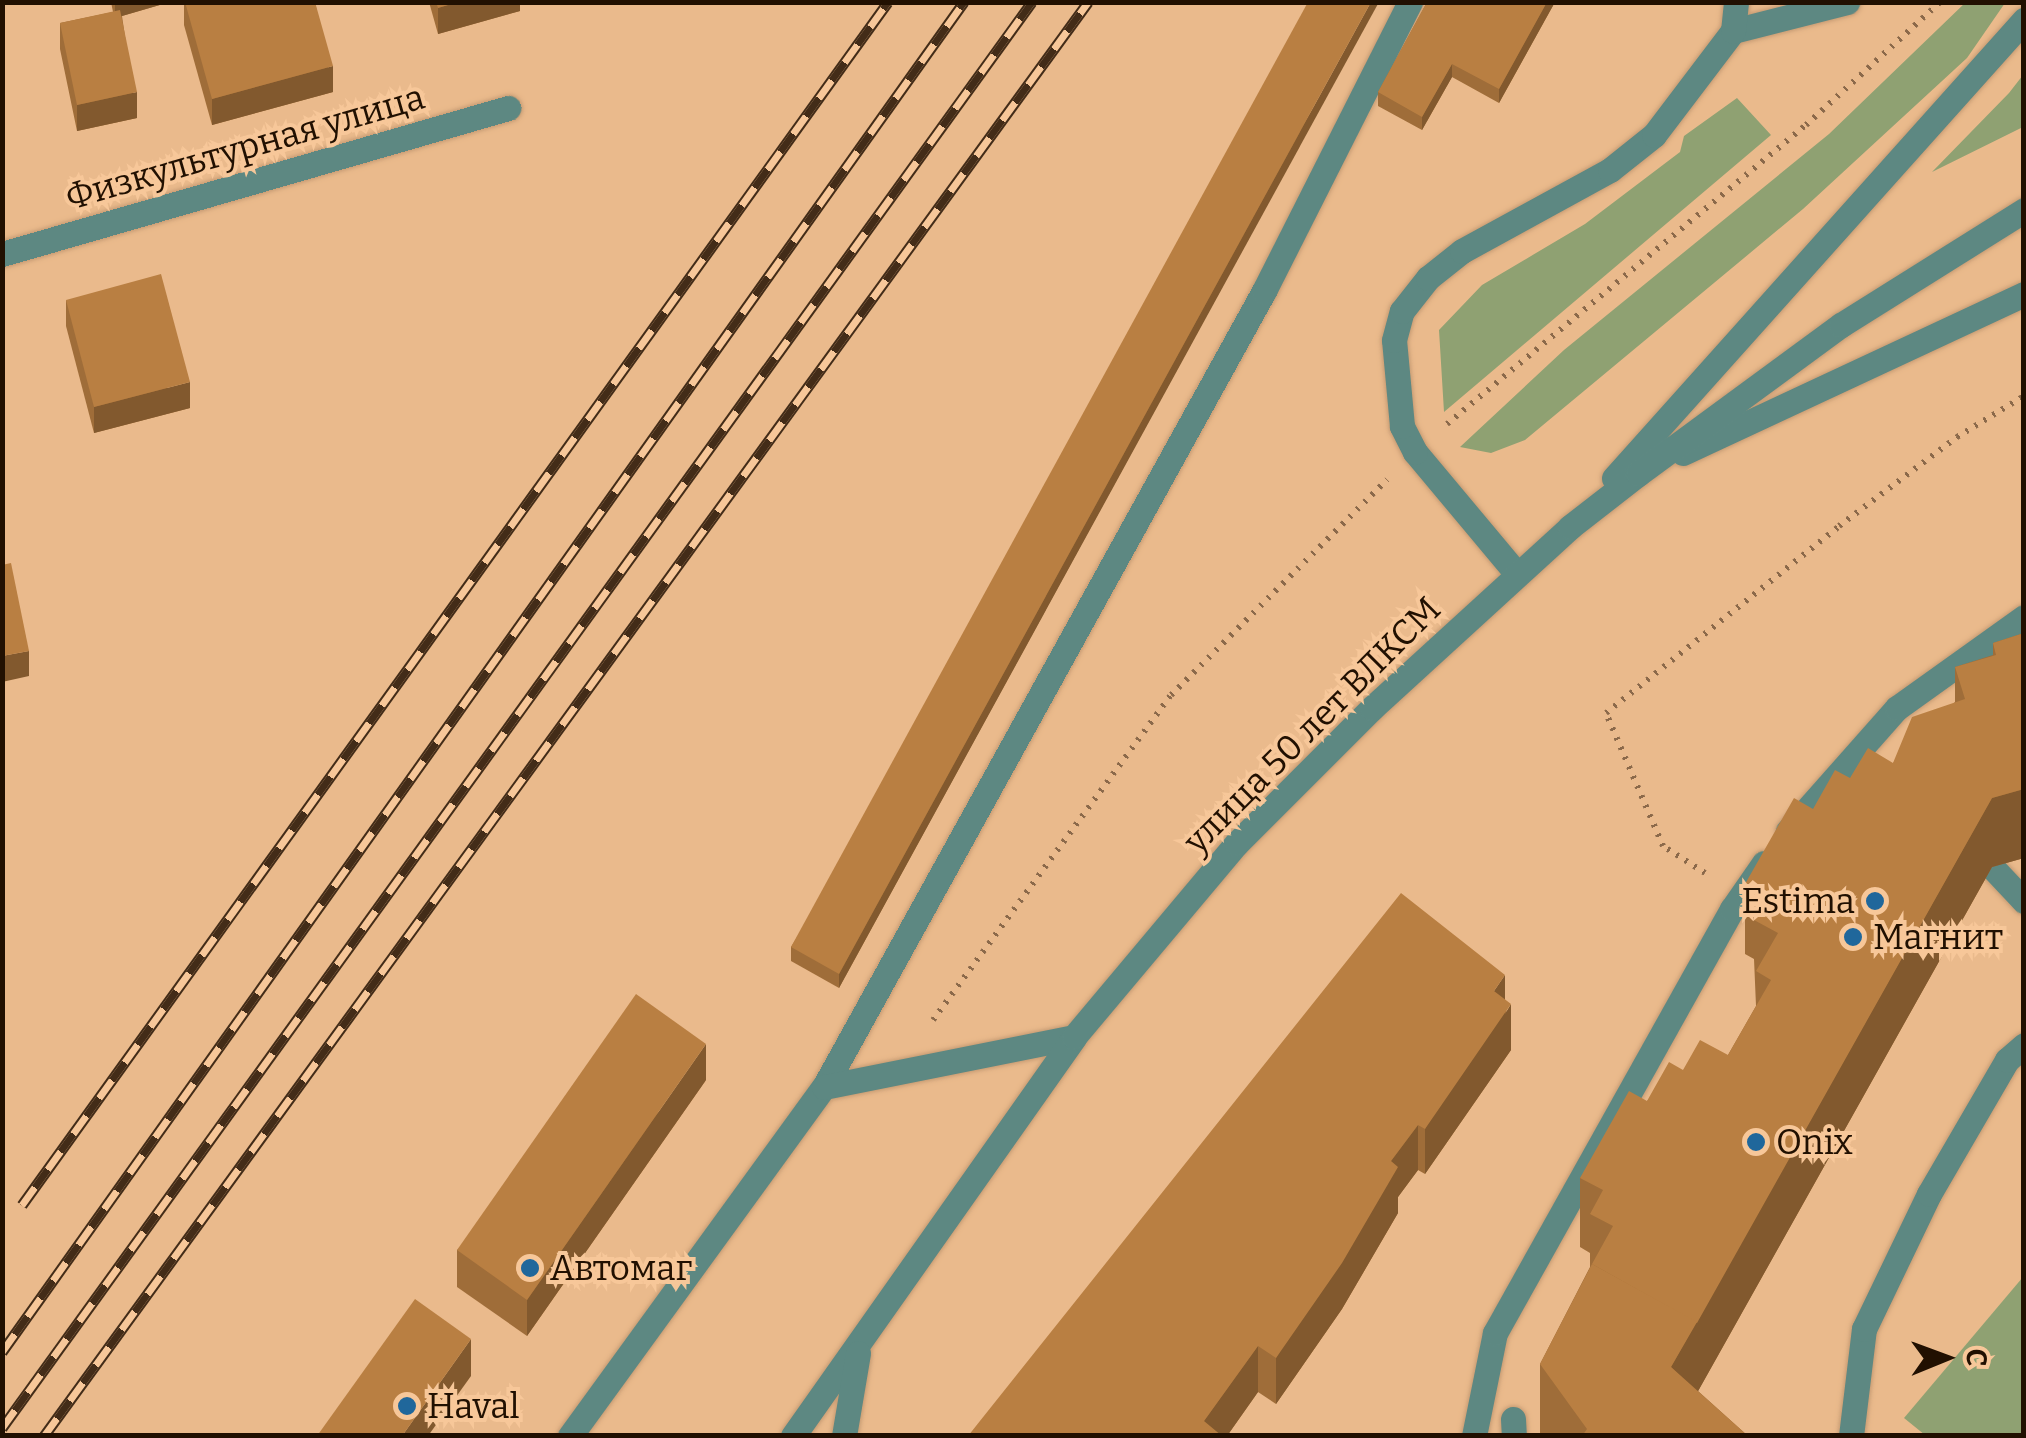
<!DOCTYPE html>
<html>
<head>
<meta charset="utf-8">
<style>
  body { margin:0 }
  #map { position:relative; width:2026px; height:1438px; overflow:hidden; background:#eaba8c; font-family:Bitter,serif }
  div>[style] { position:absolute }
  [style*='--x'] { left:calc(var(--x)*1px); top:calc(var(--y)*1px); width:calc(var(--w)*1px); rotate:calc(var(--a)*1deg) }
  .green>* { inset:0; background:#8fa172 }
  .path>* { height:6px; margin-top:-3px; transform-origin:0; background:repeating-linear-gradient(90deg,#8b694a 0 2.5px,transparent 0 10.5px) }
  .roads { filter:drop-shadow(0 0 2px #c69b73) drop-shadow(0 0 2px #c69b73) }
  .minor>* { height:25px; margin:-12.5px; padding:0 12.5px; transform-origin:12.5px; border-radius:12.5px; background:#5d8882 }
  .rail>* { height:11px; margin-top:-5.5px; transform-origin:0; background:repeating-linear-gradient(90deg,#f7c799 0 22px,#432c18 0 44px); box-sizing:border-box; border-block:2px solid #432c18 }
  .wall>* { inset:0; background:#9f6d39 }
  .shaded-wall>* { inset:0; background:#82592e }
  .building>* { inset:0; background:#b97f42 }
  .dots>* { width:28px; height:28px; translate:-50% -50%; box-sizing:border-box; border:5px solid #f7c799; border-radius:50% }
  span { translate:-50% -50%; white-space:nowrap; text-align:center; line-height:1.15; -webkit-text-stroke:8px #f7c799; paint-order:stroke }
  .street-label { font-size:35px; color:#211001 }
  .poi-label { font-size:35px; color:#211001 }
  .right { translate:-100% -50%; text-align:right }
  .left { translate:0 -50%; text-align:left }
  .frame { position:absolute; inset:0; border:5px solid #211001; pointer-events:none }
  .north { position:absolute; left:1896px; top:1308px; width:100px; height:100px; -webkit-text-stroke:8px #f7c799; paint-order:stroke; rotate:89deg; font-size:28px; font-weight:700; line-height:40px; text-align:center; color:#211001 }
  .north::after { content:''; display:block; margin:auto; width:35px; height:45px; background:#211001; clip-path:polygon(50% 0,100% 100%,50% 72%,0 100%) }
</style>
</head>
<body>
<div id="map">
  <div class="green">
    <div style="clip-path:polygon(1966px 2px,2005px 3px,1967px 58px,1803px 209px,1525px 440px,1491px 453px,1460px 447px,1564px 350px,1829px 134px)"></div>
    <div style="clip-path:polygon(2023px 75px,2023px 127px,1932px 172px,2009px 93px)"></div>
    <div style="clip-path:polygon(1737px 98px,1771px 135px,1444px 412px,1439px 330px,1482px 285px,1585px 224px,1680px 152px,1684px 136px)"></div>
    <div style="clip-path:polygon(2023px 1277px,2023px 1435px,1925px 1435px,1904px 1418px)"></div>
  </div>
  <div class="path">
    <div style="--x:1447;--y:424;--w:467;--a:-39.8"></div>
    <div style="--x:1806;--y:125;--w:182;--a:-42.5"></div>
    <div style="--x:1705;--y:873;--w:50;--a:-147.3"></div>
    <div style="--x:1663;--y:846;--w:145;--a:-113.2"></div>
    <div style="--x:1606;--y:713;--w:299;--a:-38.7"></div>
    <div style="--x:1839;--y:526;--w:148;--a:-37"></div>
    <div style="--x:1957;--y:437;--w:79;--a:-31.5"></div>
    <div style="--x:933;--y:1020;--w:403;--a:-53.8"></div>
    <div style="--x:1171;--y:695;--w:305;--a:-44.9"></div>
  </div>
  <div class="roads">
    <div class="minor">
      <div style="--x:1733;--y:31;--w:118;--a:-14.3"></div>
      <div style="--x:2;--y:254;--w:527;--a:-16.09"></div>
      <div style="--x:1683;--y:453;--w:376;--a:-25"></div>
      <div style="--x:1614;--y:478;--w:615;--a:-48.17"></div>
      <div style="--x:1517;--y:574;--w:159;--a:-129.9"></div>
      <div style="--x:1415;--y:452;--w:29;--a:-117"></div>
      <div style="--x:1402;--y:426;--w:86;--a:-95.3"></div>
      <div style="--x:1394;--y:340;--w:30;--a:-75"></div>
      <div style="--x:1402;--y:311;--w:42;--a:-51.8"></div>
      <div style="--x:1428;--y:278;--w:43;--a:-38.5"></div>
      <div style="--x:1462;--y:251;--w:169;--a:-28.7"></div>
      <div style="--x:1610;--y:170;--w:56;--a:-38.5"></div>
      <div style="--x:1654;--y:135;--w:131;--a:-52.8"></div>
      <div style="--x:1733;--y:31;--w:29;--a:-84"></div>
      <div style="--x:1788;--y:831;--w:164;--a:-48.5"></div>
      <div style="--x:1897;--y:708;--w:156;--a:-35.6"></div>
      <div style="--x:1992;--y:867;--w:47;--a:46.7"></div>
      <div style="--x:824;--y:1087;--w:910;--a:-61.07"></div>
      <div style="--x:1264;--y:291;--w:324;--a:-63.2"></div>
      <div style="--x:1513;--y:1419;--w:17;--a:87"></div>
      <div style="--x:570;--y:1436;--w:432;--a:-54"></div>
      <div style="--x:824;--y:1087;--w:255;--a:-11.3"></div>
      <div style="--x:793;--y:1436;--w:488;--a:-54.8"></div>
      <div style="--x:1074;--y:1037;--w:253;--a:-50"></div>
      <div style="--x:1237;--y:843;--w:191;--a:-45"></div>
      <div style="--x:1372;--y:708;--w:268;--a:-42.4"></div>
      <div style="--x:1570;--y:527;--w:86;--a:-37.9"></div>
      <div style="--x:1638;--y:474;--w:252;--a:-36.3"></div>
      <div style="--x:1841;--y:325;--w:216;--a:-32.1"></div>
      <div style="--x:844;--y:1436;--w:84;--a:-80.4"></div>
      <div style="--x:1474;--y:1436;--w:105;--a:-78.5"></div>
      <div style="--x:1495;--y:1333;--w:486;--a:-60.8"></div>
      <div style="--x:1732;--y:909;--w:56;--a:-55.2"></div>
      <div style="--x:1851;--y:1436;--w:108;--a:-83.1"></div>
      <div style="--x:1864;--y:1329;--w:150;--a:-64.3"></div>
      <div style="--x:1929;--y:1194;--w:155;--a:-59.8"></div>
      <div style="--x:2007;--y:1060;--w:23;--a:-41"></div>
    </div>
  </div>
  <div class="rail">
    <div style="--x:22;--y:1205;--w:1482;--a:-54.25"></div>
    <div style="--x:2;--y:1352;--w:1658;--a:-54.53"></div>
    <div style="--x:2;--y:1428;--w:1759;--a:-54.16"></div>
    <div style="--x:44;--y:1436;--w:1774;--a:-53.94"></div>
  </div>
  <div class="wall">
    <div style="clip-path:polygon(111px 2px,170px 2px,122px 16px,137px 118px,77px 131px,60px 49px,60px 23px,113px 12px)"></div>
    <div style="clip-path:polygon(184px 2px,315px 2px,333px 92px,212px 125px,184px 25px)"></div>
    <div style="clip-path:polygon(429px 2px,520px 2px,520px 11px,438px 34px)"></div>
    <div style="clip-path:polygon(1427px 2px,1555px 2px,1499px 103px,1452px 77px,1422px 130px,1378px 106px,1378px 92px)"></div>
    <div style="clip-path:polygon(1367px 22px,839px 988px,791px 961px,791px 947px)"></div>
    <div style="clip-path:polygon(66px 300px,190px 408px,94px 433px,66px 326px)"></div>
    <div style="clip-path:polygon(2024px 633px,2024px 858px,1992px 867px,1698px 1391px,1748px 1436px,1540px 1436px,1540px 1364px,1590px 1267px,1590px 1253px,1580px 1247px,1580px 1178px,1647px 1101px,1683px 1070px,1728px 1055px,1756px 1006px,1754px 959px,1745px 954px,1745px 884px,1813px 809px,1850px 778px,1893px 763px,1955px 702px,1955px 667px,1993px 655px,1993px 643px)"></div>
    <div style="clip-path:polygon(1505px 999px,1511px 1050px,1425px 1174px,1418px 1170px,1398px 1197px,1398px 1213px,1342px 1309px,1276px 1404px,1258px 1392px,1227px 1436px,968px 1436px)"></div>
    <div style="clip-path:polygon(706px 1080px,527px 1336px,457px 1287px,457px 1250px)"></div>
  </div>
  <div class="shaded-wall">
    <div style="clip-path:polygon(115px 2px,170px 2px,115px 18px)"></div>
    <div style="clip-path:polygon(458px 2px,520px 2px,520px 11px,438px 34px,438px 8px)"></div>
    <div style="clip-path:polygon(1371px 2px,1379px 2px,839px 988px,839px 974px)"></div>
    <div style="clip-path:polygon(1547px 2px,1555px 2px,1499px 103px,1499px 89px)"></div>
    <div style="clip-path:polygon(1452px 64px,1452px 77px,1422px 130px,1422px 117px)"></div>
    <div style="clip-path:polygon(333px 66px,333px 92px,212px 125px,212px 99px)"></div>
    <div style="clip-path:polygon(137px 92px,137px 118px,77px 131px,77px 105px)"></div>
    <div style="clip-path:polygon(190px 382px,190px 408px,94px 433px,94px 407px)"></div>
    <div style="clip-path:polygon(29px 651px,29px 676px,2px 682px,2px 656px)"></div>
    <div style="clip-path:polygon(2024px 789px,2024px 858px,1992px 867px,1697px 1393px,1671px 1367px,1992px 798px)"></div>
    <div style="clip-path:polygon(1505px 975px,1505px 1014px,1511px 1004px,1511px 1050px,1425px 1174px,1425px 1129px,1494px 991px)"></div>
    <div style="clip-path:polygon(706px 1044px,706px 1080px,527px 1336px,527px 1300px)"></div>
    <div style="clip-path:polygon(1418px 1125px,1418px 1170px,1398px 1197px,1398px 1213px,1342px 1309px,1276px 1404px,1276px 1358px,1391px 1161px)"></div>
    <div style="clip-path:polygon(471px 1339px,471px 1376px,428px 1436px,402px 1436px)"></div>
    <div style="clip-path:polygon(1258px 1346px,1258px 1392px,1227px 1436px,1204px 1436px,1204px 1421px)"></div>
  </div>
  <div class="building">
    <div style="clip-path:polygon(185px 2px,315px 2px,333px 66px,212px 99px)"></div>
    <div style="clip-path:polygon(436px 2px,458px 2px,438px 8px)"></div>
    <div style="clip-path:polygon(1308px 2px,1371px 2px,839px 974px,791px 947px)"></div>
    <div style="clip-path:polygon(1427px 2px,1547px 2px,1499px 89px,1452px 64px,1422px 117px,1378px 92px)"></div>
    <div style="clip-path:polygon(120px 10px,137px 92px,77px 105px,60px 23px)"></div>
    <div style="clip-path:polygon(161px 274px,190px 382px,94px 407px,66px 300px)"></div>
    <div style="clip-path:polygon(11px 563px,29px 651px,2px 656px,2px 565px)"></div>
    <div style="clip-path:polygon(2024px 633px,2024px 789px,1992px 798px,1697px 1323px,1592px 1264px,1613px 1226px,1590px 1214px,1603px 1190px,1580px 1178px,1629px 1091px,1647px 1101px,1669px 1062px,1683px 1070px,1700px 1040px,1728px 1055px,1771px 980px,1756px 971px,1778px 933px,1754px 920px,1768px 897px,1745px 884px,1794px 798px,1813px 809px,1835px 770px,1850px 778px,1868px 748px,1893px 763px,1912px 717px,1965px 699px,1955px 667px,1996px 655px,1993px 643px)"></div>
    <div style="clip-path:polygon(1401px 893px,1505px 975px,1494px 991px,1511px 1004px,1425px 1129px,1418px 1125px,1391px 1161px,1398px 1167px,1342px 1263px,1276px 1358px,1258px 1346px,1204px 1421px,1222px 1436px,968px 1436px)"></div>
    <div style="clip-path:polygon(636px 994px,706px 1044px,527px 1300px,457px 1250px)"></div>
    <div style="clip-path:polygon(1592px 1264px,1697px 1322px,1671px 1367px,1748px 1436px,1582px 1436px,1587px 1429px,1540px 1364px)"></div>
    <div style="clip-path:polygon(415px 1299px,471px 1339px,402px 1436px,317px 1436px)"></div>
  </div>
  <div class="dots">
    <div style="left:1875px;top:901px;background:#20679b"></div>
    <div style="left:1853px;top:937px;background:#20679b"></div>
    <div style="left:1756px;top:1142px;background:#20679b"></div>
    <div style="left:530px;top:1268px;background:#20679b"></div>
    <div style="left:407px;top:1406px;background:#20679b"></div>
  </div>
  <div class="street-label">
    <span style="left:245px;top:147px;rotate:-16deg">Физкультурная улица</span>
    <span style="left:1312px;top:725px;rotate:-45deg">улица 50 лет ВЛКСМ</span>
  </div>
  <div class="poi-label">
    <span class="right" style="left:1855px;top:901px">Estima</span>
    <span class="left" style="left:1873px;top:937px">Магнит</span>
    <span class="left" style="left:1776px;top:1142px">Onix</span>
    <span class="left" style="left:550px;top:1268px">Автомаг</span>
    <span class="left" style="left:427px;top:1406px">Haval</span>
  </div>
  <div class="frame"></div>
  <div class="north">С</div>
</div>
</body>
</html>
